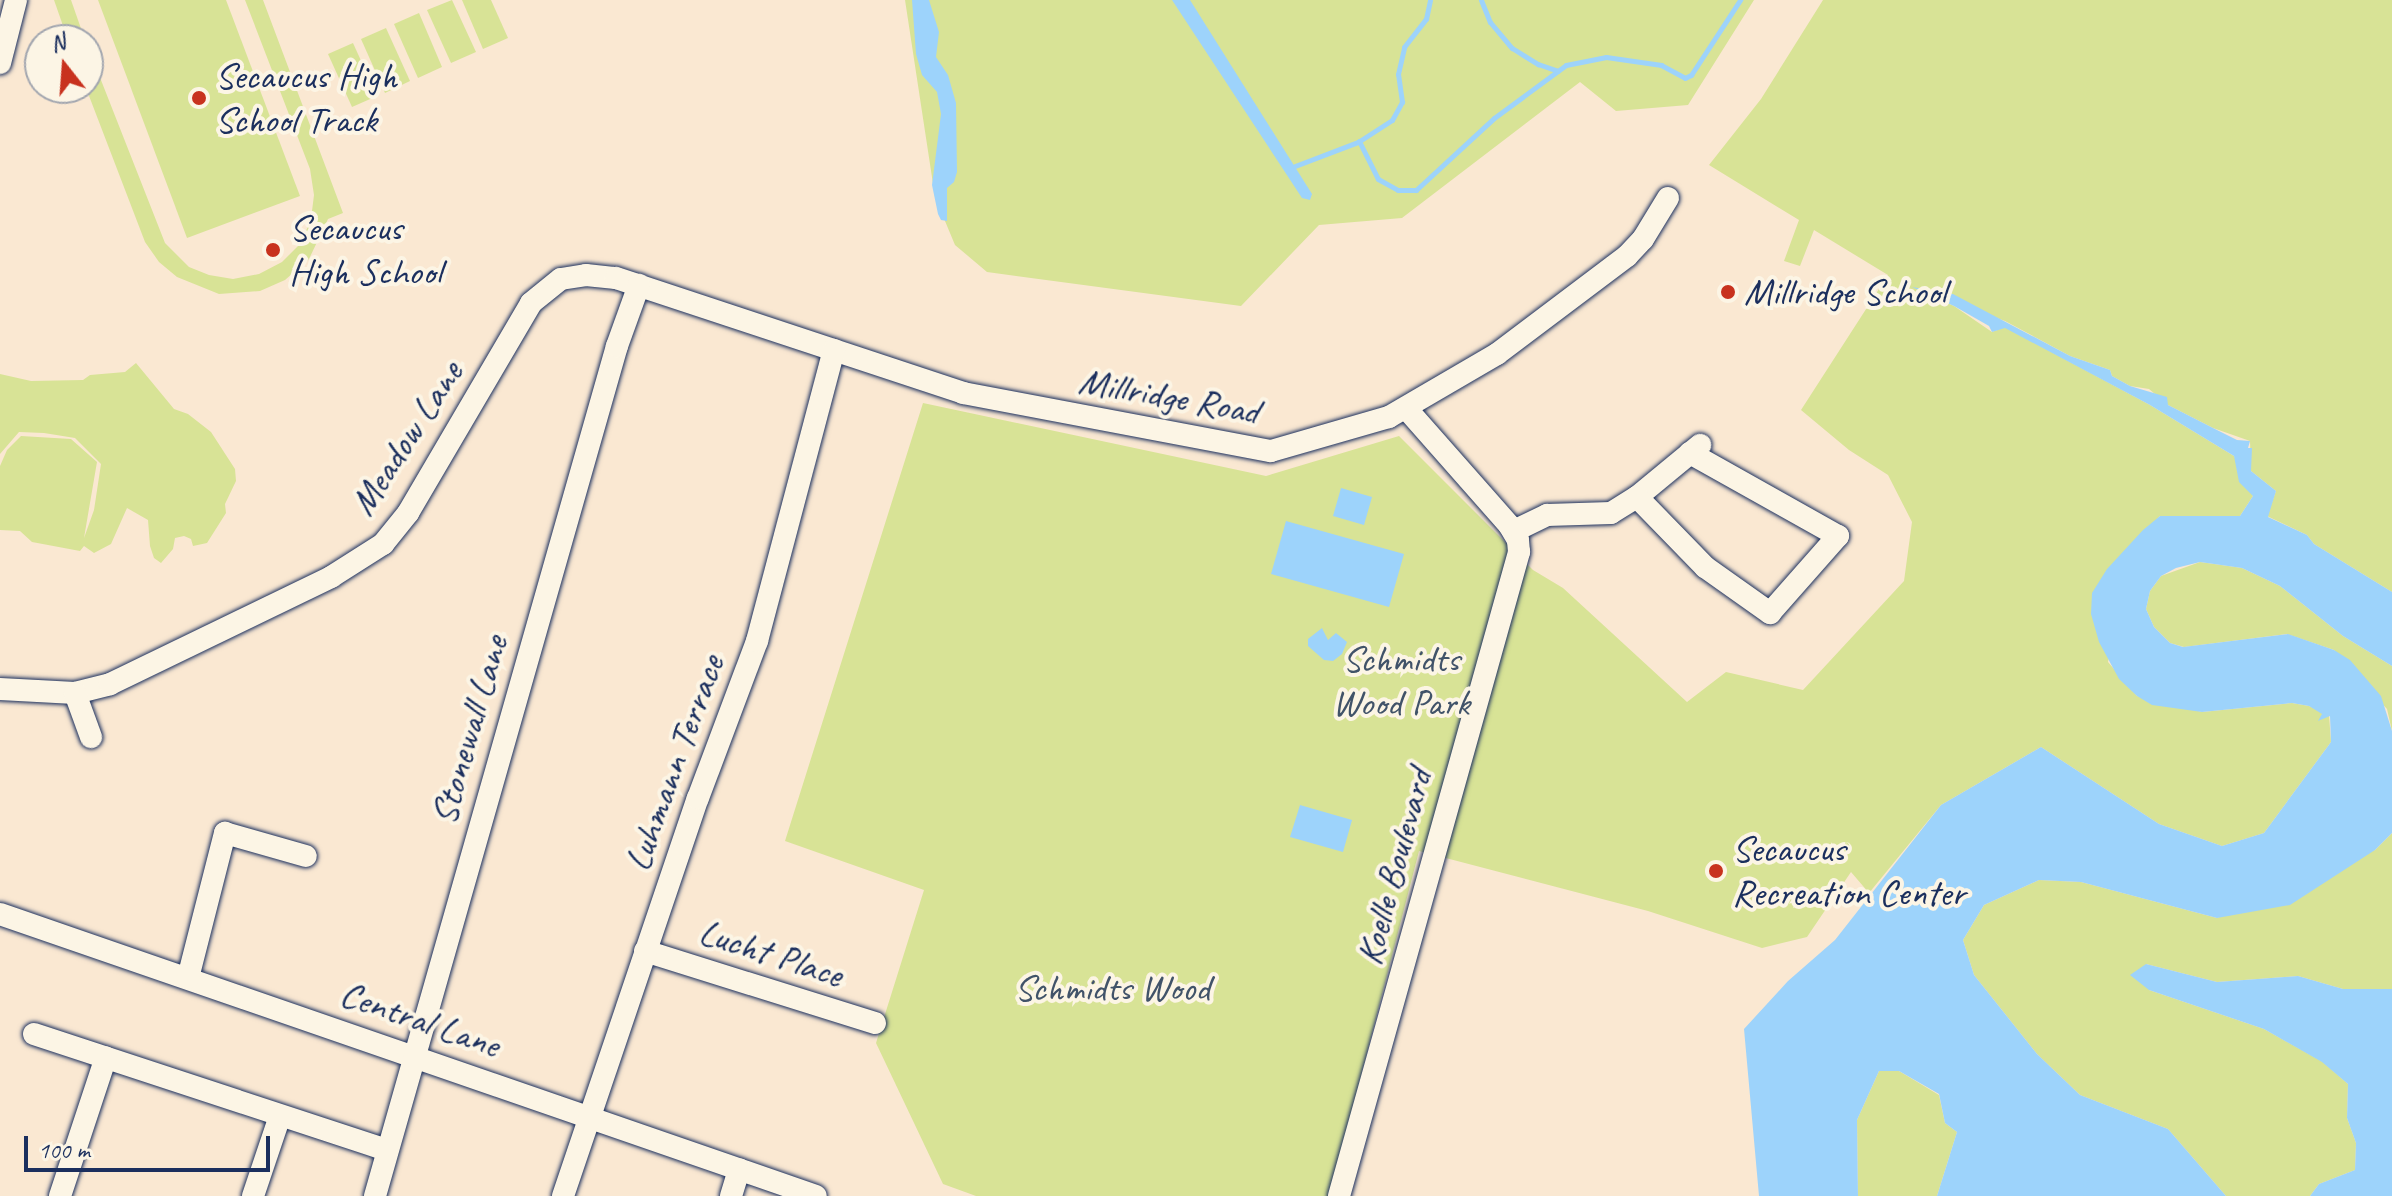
<!DOCTYPE html>
<html>
<head>
<meta charset="utf-8">
<style>
  body { margin:0 }
  #map { position:relative; width:2392px; height:1196px; overflow:hidden; background:#fae8d2; font-family:Caveat,sans-serif }
  div>[style] { position:absolute }
  [style*='--x'] { left:calc(var(--x)*1px); top:calc(var(--y)*1px); width:calc(var(--w)*1px); rotate:calc(var(--a)*1deg) }
  .green>* { inset:0; background:#d8e396 }
  .water>* { inset:0; background:#9dd3fb }
  .stream>* { height:5px; margin:-2.5px; padding:0 2.5px; transform-origin:2.5px; border-radius:2.5px; background:#9dd3fb }
  .roads { filter:drop-shadow(0 0 2px #1b2f5e) drop-shadow(0 0 2px #1b2f5e) }
  .minor>* { height:22px; margin:-11px; padding:0 11px; transform-origin:11px; border-radius:11px; background:#fcf5e5 }
  .dots>* { width:22px; height:22px; translate:-50% -50%; box-sizing:border-box; border:4px solid #fcf5e5; border-radius:50% }
  span { translate:-50% -50%; white-space:nowrap; text-align:center; line-height:1.15; -webkit-text-stroke:8px #fcf5e5; paint-order:stroke }
  .poi-label { font-size:38px; color:#1b2f5e }
  .left { translate:0 -50%; text-align:left }
  .street-label { font-size:38px; color:#1b2f5e }
  .park-label { font-size:38px; color:#415369 }
  .north { position:absolute; left:24px; top:24px; width:80px; height:80px; box-sizing:border-box; background:#fcf5e5; border:2px solid #a2a6af; border-radius:50%; rotate:343deg; font-size:22px; font-weight:700; line-height:32px; text-align:center; color:#1b2f5e }
  .north::after { content:''; display:block; margin:auto; width:28px; height:36px; background:#c8321e; clip-path:polygon(50% 0,100% 100%,50% 72%,0 100%) }
  .scale { position:absolute; left:24px; top:1136px; width:246px; height:36px; box-sizing:border-box; border:4px solid #1b2f5e; border-top:0; padding-left:10px; font-size:24px; line-height:28px; white-space:nowrap; color:#1b2f5e; -webkit-text-stroke:6px #fcf5e5; paint-order:stroke }
</style>
</head>
<body>
<div id="map">
  <div class="green">
    <div style="clip-path:polygon(54px 0,71px 0,85px 40px,68px 40px)"></div>
    <div style="clip-path:polygon(98px 0,226px 0,300px 196px,187px 238px)"></div>
    <div style="clip-path:polygon(245px 0,263px 0,343px 213px,328px 219px,309px 259px,285px 280px,260px 291px,219px 294px,177px 277px,159px 262px,145px 242px,86px 88px,88px 47px,165px 243px,189px 267px,209px 275px,233px 279px,259px 274px,282px 262px,301px 243px,311px 219px,314px 195px,310px 169px)"></div>
    <div style="clip-path:polygon(452px 0,476px 52px,451px 63px,427px 10px)"></div>
    <div style="clip-path:polygon(462px 0,491px 0,508px 38px,483px 49px)"></div>
    <div style="clip-path:polygon(905px 0,1754px 0,1688px 105px,1616px 111px,1580px 82px,1402px 218px,1319px 225px,1241px 306px,987px 272px,955px 245px,935px 197px)"></div>
    <div style="clip-path:polygon(1823px 0,2392px 0,2392px 592px,2314px 544px,2307px 535px,2267px 516px,2276px 491px,2251px 471px,2250px 441px,2213px 428px,2168px 405px,2149px 389px,2130px 386px,2112px 376px,2110px 370px,2070px 356px,2005px 321px,1918px 290px,1954px 306px,1992px 332px,2005px 327px,2150px 405px,2234px 456px,2253px 496px,2240px 516px,2160px 516px,2132px 545px,2108px 662px,2137px 696px,2202px 712px,2292px 703px,2309px 706px,2329px 715px,2331px 742px,2264px 833px,2222px 846px,2159px 824px,2041px 747px,1941px 805px,1869px 893px,1851px 872px,1807px 937px,1762px 948px,1648px 911px,1419px 851px,1330px 1196px,976px 1196px,943px 1184px,876px 1043px,924px 890px,785px 841px,923px 403px,1266px 476px,1399px 436px,1533px 570px,1563px 588px,1687px 702px,1726px 672px,1803px 690px,1904px 581px,1912px 522px,1888px 475px,1849px 450px,1801px 410px,1888px 275px,1814px 230px,1800px 266px,1784px 261px,1799px 220px,1709px 165px,1761px 99px)"></div>
    <div style="clip-path:polygon(419px 13px,442px 67px,418px 78px,394px 24px)"></div>
    <div style="clip-path:polygon(386px 28px,410px 81px,385px 93px,361px 39px)"></div>
    <div style="clip-path:polygon(353px 43px,377px 96px,352px 107px,328px 54px)"></div>
    <div style="clip-path:polygon(136px 363px,174px 409px,188px 414px,211px 432px,235px 469px,236px 481px,225px 504px,226px 513px,207px 543px,193px 546px,191px 539px,184px 536px,175px 538px,173px 549px,161px 563px,154px 558px,150px 546px,148px 520px,127px 508px,111px 544px,94px 553px,84px 546px,80px 551px,32px 542px,20px 531px,0 530px,0 466px,7px 450px,21px 436px,71px 439px,97px 462px,84px 538px,94px 510px,101px 464px,75px 438px,44px 433px,19px 432px,0 454px,0 374px,31px 381px,83px 380px,90px 375px,125px 372px)"></div>
    <div style="clip-path:polygon(2200px 562px,2242px 568px,2280px 586px,2343px 636px,2392px 666px,2392px 731px,2387px 709px,2334px 650px,2287px 634px,2184px 647px,2170px 643px,2154px 627px,2146px 609px,2150px 591px,2161px 576px)"></div>
    <div style="clip-path:polygon(2392px 833px,2392px 989px,2343px 989px,2298px 976px,2217px 982px,2146px 964px,2149px 990px,2264px 1029px,2323px 1062px,2348px 1084px,2347px 1118px,2356px 1143px,2355px 1170px,2319px 1184px,2310px 1196px,2226px 1196px,2168px 1129px,2080px 1095px,2037px 1054px,1974px 975px,1963px 940px,1984px 905px,2039px 880px,2081px 882px,2217px 918px,2375px 850px)"></div>
    <div style="clip-path:polygon(1879px 1071px,1899px 1071px,1939px 1095px,1945px 1123px,1957px 1132px,1937px 1196px,1858px 1196px,1857px 1120px)"></div>
  </div>
  <div class="water">
    <div style="clip-path:polygon(912px 0,929px 0,939px 32px,936px 57px,948px 75px,956px 103px,957px 172px,954px 182px,947px 188px,947px 221px,941px 220px,938px 214px,932px 185px,941px 114px,937px 92px,922px 75px,916px 54px)"></div>
    <div style="clip-path:polygon(1172px 0,1190px 0,1312px 194px,1310px 200px,1302px 198px)"></div>
    <div style="clip-path:polygon(1912px 287px,1953px 294px,2070px 356px,2110px 370px,2112px 376px,2130px 386px,2167px 397px,2168px 405px,2213px 428px,2237px 440px,2250px 441px,2248px 448px,2252px 448px,2251px 471px,2276px 491px,2268px 517px,2307px 535px,2314px 544px,2392px 592px,2392px 666px,2343px 636px,2280px 586px,2242px 568px,2200px 562px,2176px 568px,2161px 576px,2150px 591px,2146px 609px,2154px 627px,2170px 643px,2183px 647px,2288px 634px,2334px 650px,2350px 660px,2381px 696px,2392px 731px,2392px 833px,2375px 850px,2290px 905px,2217px 918px,2081px 882px,2039px 880px,1984px 905px,1963px 940px,1974px 975px,2037px 1054px,2080px 1095px,2168px 1129px,2226px 1196px,1937px 1196px,1957px 1132px,1945px 1123px,1939px 1094px,1899px 1071px,1879px 1071px,1857px 1120px,1858px 1196px,1759px 1196px,1744px 1029px,1788px 981px,1835px 940px,1941px 805px,2041px 747px,2159px 824px,2222px 846px,2264px 833px,2331px 742px,2330px 716px,2318px 721px,2322px 714px,2309px 706px,2292px 703px,2202px 712px,2152px 705px,2137px 696px,2119px 679px,2099px 642px,2091px 614px,2092px 593px,2107px 569px,2143px 530px,2160px 516px,2240px 516px,2253px 496px,2239px 482px,2234px 456px,2150px 405px,2005px 328px,1992px 332px,1989px 326px,1954px 306px)"></div>
    <div style="clip-path:polygon(1341px 488px,1372px 497px,1364px 525px,1333px 516px)"></div>
    <div style="clip-path:polygon(1286px 521px,1404px 554px,1389px 607px,1271px 574px)"></div>
    <div style="clip-path:polygon(1322px 628px,1328px 640px,1336px 633px,1347px 642px,1342px 654px,1333px 661px,1324px 660px,1308px 646px,1308px 639px)"></div>
    <div style="clip-path:polygon(1300px 805px,1352px 820px,1343px 852px,1290px 837px)"></div>
    <div style="clip-path:polygon(2146px 964px,2217px 982px,2298px 976px,2343px 989px,2392px 989px,2392px 1196px,2310px 1196px,2319px 1184px,2355px 1170px,2356px 1143px,2347px 1118px,2348px 1084px,2322px 1062px,2264px 1029px,2149px 990px,2130px 975px)"></div>
  </div>
  <div class="stream">
    <div style="--x:1481;--y:0;--w:24;--a:68"></div>
    <div style="--x:1490;--y:22;--w:34;--a:50"></div>
    <div style="--x:1512;--y:48;--w:31;--a:32"></div>
    <div style="--x:1538;--y:64;--w:21;--a:19"></div>
    <div style="--x:1359;--y:141;--w:42;--a:63.4"></div>
    <div style="--x:1378;--y:179;--w:23;--a:29"></div>
    <div style="--x:1398;--y:190;--w:18;--a:0"></div>
    <div style="--x:1416;--y:190;--w:106;--a:-42.7"></div>
    <div style="--x:1494;--y:118;--w:89;--a:-36.4"></div>
    <div style="--x:1566;--y:65;--w:41;--a:-11.3"></div>
    <div style="--x:1606;--y:57;--w:56;--a:8.3"></div>
    <div style="--x:1661;--y:65;--w:27;--a:28"></div>
    <div style="--x:1685;--y:78;--w:7;--a:-27"></div>
    <div style="--x:1691;--y:75;--w:90;--a:-56.8"></div>
    <div style="--x:1295;--y:166;--w:67;--a:-20.9"></div>
    <div style="--x:1358;--y:142;--w:40;--a:-32.9"></div>
    <div style="--x:1392;--y:120;--w:21;--a:-61"></div>
    <div style="--x:1402;--y:102;--w:28;--a:-98"></div>
    <div style="--x:1398;--y:74;--w:28;--a:-77"></div>
    <div style="--x:1404;--y:47;--w:36;--a:-52"></div>
    <div style="--x:1426;--y:19;--w:19;--a:-78"></div>
  </div>
  <div class="roads">
    <div class="minor">
      <div style="--x:0;--y:63;--w:65;--a:-75.7"></div>
      <div style="--x:1637;--y:497;--w:82;--a:-39.5"></div>
      <div style="--x:1514;--y:531;--w:37;--a:-26"></div>
      <div style="--x:1547;--y:515;--w:64;--a:-1.8"></div>
      <div style="--x:1611;--y:513;--w:31;--a:-32"></div>
      <div style="--x:1637;--y:497;--w:98;--a:45.8"></div>
      <div style="--x:1705;--y:567;--w:80;--a:35.3"></div>
      <div style="--x:1770;--y:613;--w:103;--a:-48.6"></div>
      <div style="--x:1838;--y:536;--w:170;--a:-150.7"></div>
      <div style="--x:0;--y:689;--w:75;--a:3.1"></div>
      <div style="--x:75;--y:693;--w:36;--a:-14"></div>
      <div style="--x:110;--y:684;--w:246;--a:-25.8"></div>
      <div style="--x:331;--y:577;--w:62;--a:-32.4"></div>
      <div style="--x:383;--y:544;--w:40;--a:-51"></div>
      <div style="--x:408;--y:513;--w:243;--a:-59.6"></div>
      <div style="--x:531;--y:303;--w:38;--a:-39"></div>
      <div style="--x:561;--y:279;--w:25;--a:-9"></div>
      <div style="--x:586;--y:275;--w:30;--a:6"></div>
      <div style="--x:616;--y:278;--w:366;--a:18.3"></div>
      <div style="--x:963;--y:393;--w:313;--a:10.7"></div>
      <div style="--x:1271;--y:451;--w:123;--a:-16.1"></div>
      <div style="--x:1389;--y:417;--w:125;--a:-30.3"></div>
      <div style="--x:1497;--y:354;--w:163;--a:-37"></div>
      <div style="--x:1627;--y:256;--w:23;--a:-47"></div>
      <div style="--x:1643;--y:239;--w:48;--a:-58.6"></div>
      <div style="--x:75;--y:693;--w:47;--a:70"></div>
      <div style="--x:0;--y:914;--w:863;--a:19.06"></div>
      <div style="--x:645;--y:951;--w:241;--a:17.4"></div>
      <div style="--x:188;--y:978;--w:150;--a:-75.7"></div>
      <div style="--x:225;--y:833;--w:84;--a:15.9"></div>
      <div style="--x:34;--y:1034;--w:372;--a:18.2"></div>
      <div style="--x:60;--y:1196;--w:146;--a:-71.7"></div>
      <div style="--x:253;--y:1196;--w:84;--a:-71.4"></div>
      <div style="--x:375;--y:1196;--w:884;--a:-74.11"></div>
      <div style="--x:617;--y:346;--w:65;--a:-70.2"></div>
      <div style="--x:563;--y:1196;--w:420;--a:-71.3"></div>
      <div style="--x:698;--y:798;--w:168;--a:-69.4"></div>
      <div style="--x:757;--y:641;--w:301;--a:-75.2"></div>
      <div style="--x:731;--y:1196;--w:28;--a:-73"></div>
      <div style="--x:1339;--y:1196;--w:669;--a:-74.38"></div>
      <div style="--x:1519;--y:552;--w:12;--a:-95"></div>
      <div style="--x:1518;--y:540;--w:17;--a:-121"></div>
      <div style="--x:1509;--y:525;--w:156;--a:-131.4"></div>
    </div>
  </div>
  <div class="dots">
    <div style="left:199px;top:98px;background:#c8321e"></div>
    <div style="left:273px;top:250px;background:#c8321e"></div>
    <div style="left:1728px;top:292px;background:#c8321e"></div>
    <div style="left:1716px;top:871px;background:#c8321e"></div>
  </div>
  <div class="poi-label">
    <span class="left" style="left:215px;top:98px">Secaucus High<br>School Track</span>
    <span class="left" style="left:289px;top:250px">Secaucus<br>High School</span>
    <span class="left" style="left:1744px;top:292px">Millridge School</span>
    <span class="left" style="left:1732px;top:871px">Secaucus<br>Recreation Center</span>
  </div>
  <div class="street-label">
    <span style="left:1169px;top:396px;rotate:10deg">Millridge Road</span>
    <span style="left:406px;top:438px;rotate:-57deg">Meadow Lane</span>
    <span style="left:469px;top:730px;rotate:-74deg">Stonewall Lane</span>
    <span style="left:674px;top:763px;rotate:-70deg">Luhmann Terrace</span>
    <span style="left:1394px;top:867px;rotate:-75deg">Koelle Boulevard</span>
    <span style="left:771px;top:953px;rotate:18deg">Lucht Place</span>
    <span style="left:420px;top:1019px;rotate:19deg">Central Lane</span>
  </div>
  <div class="park-label">
    <span style="left:1401px;top:681px">Schmidts<br>Wood Park</span>
    <span style="left:1112px;top:988px">Schmidts Wood</span>
  </div>
  <div class="north">N</div>
  <div class="scale">100 m</div>
</div>
</body>
</html>
